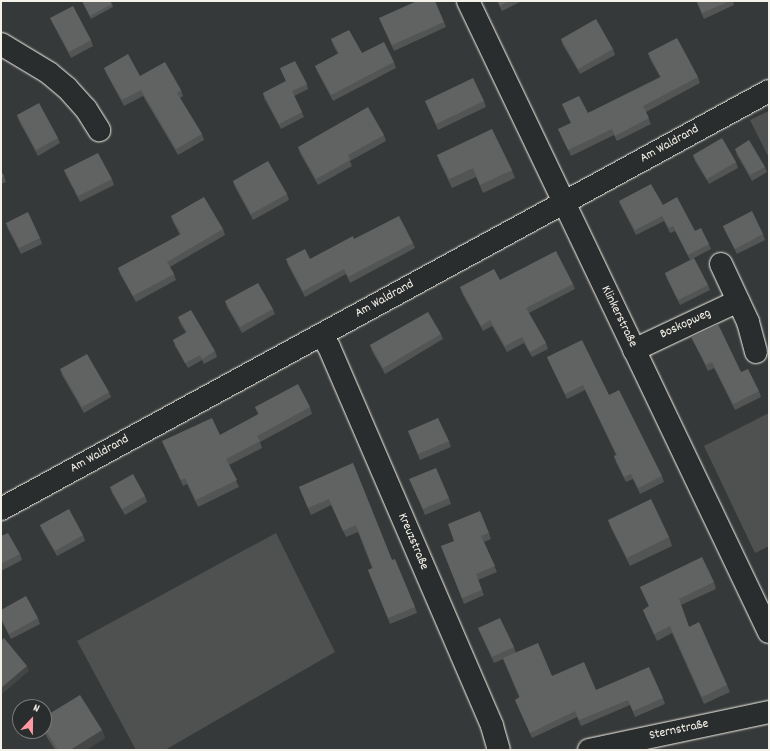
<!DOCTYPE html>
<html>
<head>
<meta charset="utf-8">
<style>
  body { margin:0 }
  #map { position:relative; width:770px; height:751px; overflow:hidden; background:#363939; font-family:Dekko,sans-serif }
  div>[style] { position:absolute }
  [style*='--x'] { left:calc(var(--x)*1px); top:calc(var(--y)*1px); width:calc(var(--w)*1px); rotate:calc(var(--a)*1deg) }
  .green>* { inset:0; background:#4e514f }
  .roads { filter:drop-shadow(0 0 1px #f4f1e8) drop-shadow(0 0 1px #f4f1e8) }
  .minor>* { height:22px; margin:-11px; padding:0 11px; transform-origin:11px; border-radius:11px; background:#2a2d2e }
  .wall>* { inset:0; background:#535554 }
  .shaded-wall>* { inset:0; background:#444545 }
  .building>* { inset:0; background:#616362 }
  span { translate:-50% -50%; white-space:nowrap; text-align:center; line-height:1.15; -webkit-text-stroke:3px #2a2d2e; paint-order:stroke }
  .street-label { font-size:13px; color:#f4f1e8 }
  .frame { position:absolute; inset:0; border:2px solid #f4f1e8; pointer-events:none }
  .north { position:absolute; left:12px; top:699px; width:40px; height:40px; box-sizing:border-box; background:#2a2d2e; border:1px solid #7b7b78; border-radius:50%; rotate:22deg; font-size:11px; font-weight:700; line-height:16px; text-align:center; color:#f4f1e8 }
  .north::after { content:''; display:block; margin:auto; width:14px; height:18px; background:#ff9aa2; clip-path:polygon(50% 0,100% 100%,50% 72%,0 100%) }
</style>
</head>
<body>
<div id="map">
  <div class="green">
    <div style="clip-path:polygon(769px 111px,769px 158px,750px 120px)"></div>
    <div style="clip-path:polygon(769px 413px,769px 546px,755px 553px,704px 446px)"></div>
    <div style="clip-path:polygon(276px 533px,335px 652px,165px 750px,136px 750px,77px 641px)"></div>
  </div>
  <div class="roads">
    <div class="minor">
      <div style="--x:468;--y:1;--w:699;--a:64.5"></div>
      <div style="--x:1;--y:44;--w:56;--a:31.1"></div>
      <div style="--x:49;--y:73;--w:23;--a:40"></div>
      <div style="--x:67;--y:88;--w:28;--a:48"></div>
      <div style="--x:86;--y:109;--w:25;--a:58"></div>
      <div style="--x:721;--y:264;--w:64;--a:65"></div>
      <div style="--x:748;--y:322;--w:31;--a:75"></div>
      <div style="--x:321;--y:335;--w:14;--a:56"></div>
      <div style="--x:329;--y:347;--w:413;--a:66.7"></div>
      <div style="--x:492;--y:726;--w:25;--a:74"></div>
      <div style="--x:634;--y:350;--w:115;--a:-25.2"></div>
      <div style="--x:1;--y:509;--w:874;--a:-28.56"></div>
      <div style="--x:589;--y:750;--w:184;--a:-11.9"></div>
    </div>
  </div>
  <div class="wall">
    <div style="clip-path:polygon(82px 1px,112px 4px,113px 7px,91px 19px)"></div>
    <div style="clip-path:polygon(497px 1px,522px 1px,502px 11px)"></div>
    <div style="clip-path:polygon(696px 1px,733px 1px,734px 5px,704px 19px)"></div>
    <div style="clip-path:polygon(50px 18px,91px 40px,93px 46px,71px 58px,53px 24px)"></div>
    <div style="clip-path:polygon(379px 18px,444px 22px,446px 27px,394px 51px)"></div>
    <div style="clip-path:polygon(331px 39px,362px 53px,394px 62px,396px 68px,333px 101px,317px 71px,315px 66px,338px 54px,333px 45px)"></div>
    <div style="clip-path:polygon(561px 39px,613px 49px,615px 55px,580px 74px,563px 45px)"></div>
    <div style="clip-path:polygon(648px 53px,698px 77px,700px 83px,646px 112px,651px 124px,617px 141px,614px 135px,571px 156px,558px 129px,571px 123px,562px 104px,588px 113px,660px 77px,650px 59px)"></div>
    <div style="clip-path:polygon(104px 68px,140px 76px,181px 90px,183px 96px,180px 98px,202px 134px,204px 140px,178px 155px,143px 96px,124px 106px,106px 73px)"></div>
    <div style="clip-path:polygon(280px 68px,307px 84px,308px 89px,294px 96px,304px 117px,281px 129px,264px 98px,263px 93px,286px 81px)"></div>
    <div style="clip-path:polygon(425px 101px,484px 101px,486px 107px,438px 130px)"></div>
    <div style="clip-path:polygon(17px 115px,58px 138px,60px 143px,38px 156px,19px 121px)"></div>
    <div style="clip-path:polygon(384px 135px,386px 141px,350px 161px,352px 166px,318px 185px,300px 153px,298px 147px)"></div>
    <div style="clip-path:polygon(735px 149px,765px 167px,767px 172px,752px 181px,737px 155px)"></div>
    <div style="clip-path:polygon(437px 155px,512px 170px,515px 178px,483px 193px,476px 177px,452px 188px,440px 163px)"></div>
    <div style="clip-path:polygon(693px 155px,736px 162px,738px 168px,709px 184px,695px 161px)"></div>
    <div style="clip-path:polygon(64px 170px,112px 179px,114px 185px,80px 202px,66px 175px)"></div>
    <div style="clip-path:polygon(1px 171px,4px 176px,6px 182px,1px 184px)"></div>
    <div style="clip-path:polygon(233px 181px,287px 194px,289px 200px,253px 220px,235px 187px)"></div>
    <div style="clip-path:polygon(619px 201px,663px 205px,695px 231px,709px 244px,711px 249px,690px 260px,675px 231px,670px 233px,664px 221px,636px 235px,621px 206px)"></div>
    <div style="clip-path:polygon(171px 216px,223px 229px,225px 235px,170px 267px,174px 274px,176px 280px,136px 302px,120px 274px,118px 268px,180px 235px,173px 222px)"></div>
    <div style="clip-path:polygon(6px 223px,40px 238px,42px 244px,21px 254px,8px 229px)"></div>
    <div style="clip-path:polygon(723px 226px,763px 234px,765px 240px,737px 254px,725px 231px)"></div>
    <div style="clip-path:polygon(354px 239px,413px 243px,415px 248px,350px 283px,346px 274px,305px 297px,288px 265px,286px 259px,310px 259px)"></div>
    <div style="clip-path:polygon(665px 273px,708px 285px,710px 290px,680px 305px,667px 279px)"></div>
    <div style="clip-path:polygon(500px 280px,573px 284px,575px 289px,529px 313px,546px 343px,548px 349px,532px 357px,524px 343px,507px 352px,492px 326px,483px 331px,462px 293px,460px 287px)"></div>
    <div style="clip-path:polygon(225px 301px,273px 309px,275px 314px,242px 333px,227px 307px)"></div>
    <div style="clip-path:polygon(178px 317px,215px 351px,217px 357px,204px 364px,202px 360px,188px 368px,175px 346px,173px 340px,186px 333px,180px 323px)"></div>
    <div style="clip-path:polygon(441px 334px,443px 339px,385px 374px,372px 351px,370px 345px)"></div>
    <div style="clip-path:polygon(691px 337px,741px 372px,759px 391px,761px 397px,735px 410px,714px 368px,708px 371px,694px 342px)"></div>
    <div style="clip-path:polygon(547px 357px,609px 395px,662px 476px,664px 482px,640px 494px,633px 479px,626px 482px,616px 462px,614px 456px,616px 455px,585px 390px,567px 399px,549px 362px)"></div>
    <div style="clip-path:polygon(60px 369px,109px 392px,111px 397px,84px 413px,62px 375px)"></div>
    <div style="clip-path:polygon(255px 407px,310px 407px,312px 414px,260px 442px,262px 448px,229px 465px,239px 487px,198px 507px,187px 484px,183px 486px,165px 448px,162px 441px,220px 435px,258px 414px)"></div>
    <div style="clip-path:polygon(408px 431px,449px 441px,451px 447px,420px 460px)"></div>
    <div style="clip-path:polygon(353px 463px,392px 560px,415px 607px,417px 613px,390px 624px,368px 570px,372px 568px,358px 532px,346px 537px,331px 505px,311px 515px,299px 487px)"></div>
    <div style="clip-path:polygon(410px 480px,449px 498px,451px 504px,425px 515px)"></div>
    <div style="clip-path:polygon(110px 487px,145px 496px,147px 502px,125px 515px,112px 493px)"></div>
    <div style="clip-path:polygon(608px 520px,669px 537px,672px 546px,630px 566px,611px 528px)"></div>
    <div style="clip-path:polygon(40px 525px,83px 535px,85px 541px,57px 556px,42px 530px)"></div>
    <div style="clip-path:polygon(489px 533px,491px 539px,484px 542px,497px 572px,478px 580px,484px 595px,464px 604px,441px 546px)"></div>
    <div style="clip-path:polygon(1px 536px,20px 554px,22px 560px,1px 571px)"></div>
    <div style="clip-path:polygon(714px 582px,716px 589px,681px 605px,689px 627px,727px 685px,730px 692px,704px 704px,672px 633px,657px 641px,646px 617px,643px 610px,649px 606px,640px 587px)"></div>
    <div style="clip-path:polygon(1px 610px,38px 618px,40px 624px,11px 639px,1px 620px)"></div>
    <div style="clip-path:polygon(478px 628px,514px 647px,516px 653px,552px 676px,596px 690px,663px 698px,665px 704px,635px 717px,630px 705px,581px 726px,577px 717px,532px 738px,515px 700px,519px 697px,503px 659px,494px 663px)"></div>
    <div style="clip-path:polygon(44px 717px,102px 730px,105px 738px,86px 750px,55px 750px,43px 731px,44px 731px)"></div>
  </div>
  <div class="shaded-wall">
    <div style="clip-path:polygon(27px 666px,29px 671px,1px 695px,1px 688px)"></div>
    <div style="clip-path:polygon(102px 730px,105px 738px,86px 750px,70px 750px)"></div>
  </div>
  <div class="building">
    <div style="clip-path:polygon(82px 1px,110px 1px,112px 4px,90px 16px)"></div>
    <div style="clip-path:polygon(417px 1px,435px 1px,444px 22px,392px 45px,379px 18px)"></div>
    <div style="clip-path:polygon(498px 1px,509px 1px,500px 6px)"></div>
    <div style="clip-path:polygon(697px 1px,730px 1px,702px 13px)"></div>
    <div style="clip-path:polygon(73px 6px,91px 40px,69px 52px,50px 18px)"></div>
    <div style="clip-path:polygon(596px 19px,613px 49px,578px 69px,561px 39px)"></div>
    <div style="clip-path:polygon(349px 30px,362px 53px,384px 42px,394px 62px,331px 95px,315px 66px,339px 53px,331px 39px)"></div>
    <div style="clip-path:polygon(677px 38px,698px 77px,643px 106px,649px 118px,615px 136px,612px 129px,568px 150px,558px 129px,571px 123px,562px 104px,579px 96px,588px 113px,661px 77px,648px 53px)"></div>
    <div style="clip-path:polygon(128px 54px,140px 76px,165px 62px,181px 90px,177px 93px,202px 134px,176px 149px,141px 90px,122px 100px,104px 68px)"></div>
    <div style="clip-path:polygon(295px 61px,307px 84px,292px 91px,302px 112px,279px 124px,263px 93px,286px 81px,280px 68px)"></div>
    <div style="clip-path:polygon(473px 78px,484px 101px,436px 124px,425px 101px)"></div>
    <div style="clip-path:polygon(39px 103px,58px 138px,36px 150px,17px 115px)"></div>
    <div style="clip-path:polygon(368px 107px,384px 135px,348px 155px,350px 160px,316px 179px,298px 147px)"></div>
    <div style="clip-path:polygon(492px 129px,512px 170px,480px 185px,473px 168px,449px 179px,437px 155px)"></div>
    <div style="clip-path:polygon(722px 138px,736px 162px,707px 179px,693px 155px)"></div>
    <div style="clip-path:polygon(749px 140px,765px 167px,750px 175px,735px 149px)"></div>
    <div style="clip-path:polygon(98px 153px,112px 179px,78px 196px,64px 170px)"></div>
    <div style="clip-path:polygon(268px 161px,287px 194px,251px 214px,233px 181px)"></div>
    <div style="clip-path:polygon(1px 171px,4px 176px,1px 178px)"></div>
    <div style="clip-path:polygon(651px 184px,663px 205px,677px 197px,695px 231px,701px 228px,709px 244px,688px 255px,673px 226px,669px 228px,662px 216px,635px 230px,619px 201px)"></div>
    <div style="clip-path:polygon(204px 197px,223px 229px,167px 262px,174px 274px,133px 296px,118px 268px,181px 234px,171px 216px)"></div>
    <div style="clip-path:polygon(752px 211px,763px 234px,735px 249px,723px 226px)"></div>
    <div style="clip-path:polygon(28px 212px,40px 238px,19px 248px,6px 223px)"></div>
    <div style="clip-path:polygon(399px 216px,413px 243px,348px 277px,344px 269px,303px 291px,286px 259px,305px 249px,310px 259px,353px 236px,354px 239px)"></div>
    <div style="clip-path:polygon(556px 251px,573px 284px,526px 308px,546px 343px,530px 352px,522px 337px,505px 346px,490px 320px,481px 326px,460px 287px,494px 269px,500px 280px)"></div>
    <div style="clip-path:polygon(694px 258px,708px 285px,678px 300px,665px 273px)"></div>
    <div style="clip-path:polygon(258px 283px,273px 309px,240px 327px,225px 301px)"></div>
    <div style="clip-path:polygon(191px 310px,215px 351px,202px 359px,200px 355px,185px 363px,173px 340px,187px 332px,178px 317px)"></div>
    <div style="clip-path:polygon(428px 312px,441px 334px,383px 368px,370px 345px)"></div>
    <div style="clip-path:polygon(718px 324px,741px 372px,748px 369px,759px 391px,733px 404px,712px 362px,706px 365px,691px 337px)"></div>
    <div style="clip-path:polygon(582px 340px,609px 395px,619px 390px,662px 476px,638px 488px,631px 474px,624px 477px,614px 456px,617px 455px,583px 385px,565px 394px,547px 357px)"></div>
    <div style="clip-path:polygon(87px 354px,109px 392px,82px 407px,60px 369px)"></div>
    <div style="clip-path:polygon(298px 384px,310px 407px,257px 436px,260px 441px,226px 459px,237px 480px,196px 500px,185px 478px,181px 480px,162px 441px,212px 418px,220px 435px,259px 414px,255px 407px)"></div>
    <div style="clip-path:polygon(438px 418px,449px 441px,418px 454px,408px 431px)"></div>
    <div style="clip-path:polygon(353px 463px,392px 560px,395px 559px,415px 607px,388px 618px,368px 570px,373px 568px,356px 525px,343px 531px,329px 499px,308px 508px,299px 487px)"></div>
    <div style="clip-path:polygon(436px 468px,449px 498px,423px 509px,409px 479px)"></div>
    <div style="clip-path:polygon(133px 474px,145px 496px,122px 509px,110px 487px)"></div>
    <div style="clip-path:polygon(651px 499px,669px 537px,627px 558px,608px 520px)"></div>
    <div style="clip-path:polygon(69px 509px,83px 535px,55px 551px,40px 525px)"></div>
    <div style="clip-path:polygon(480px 511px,489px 533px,481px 536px,495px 566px,476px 574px,482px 590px,462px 598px,441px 546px,454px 541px,448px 524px)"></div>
    <div style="clip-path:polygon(8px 533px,20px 554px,1px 564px,1px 536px)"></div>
    <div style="clip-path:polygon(702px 557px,714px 582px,679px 599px,689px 627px,699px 622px,727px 685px,702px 697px,670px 626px,654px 634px,643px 610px,649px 606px,640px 587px)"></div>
    <div style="clip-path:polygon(26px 596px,38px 618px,9px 634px,1px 618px,1px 610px)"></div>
    <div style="clip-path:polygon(500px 618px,514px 647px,492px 657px,478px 628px)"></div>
    <div style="clip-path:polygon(4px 638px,27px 666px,1px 688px,1px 641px)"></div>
    <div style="clip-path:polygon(538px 643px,552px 676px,584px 662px,596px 690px,649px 667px,663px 698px,633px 711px,628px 700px,579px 720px,575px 711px,530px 733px,515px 700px,520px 697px,503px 658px)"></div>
    <div style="clip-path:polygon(80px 695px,102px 730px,70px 750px,58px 750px,44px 728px,44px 717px)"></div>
  </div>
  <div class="street-label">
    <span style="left:670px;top:145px;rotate:-29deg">Am Waldrand</span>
    <span style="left:385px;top:300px;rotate:-29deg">Am Waldrand</span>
    <span style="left:618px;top:317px;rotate:64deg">Klinkerstraße</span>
    <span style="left:686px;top:325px;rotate:-25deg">Boskopweg</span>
    <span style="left:100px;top:455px;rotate:-29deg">Am Waldrand</span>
    <span style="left:412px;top:542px;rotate:67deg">Kreuzstraße</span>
    <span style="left:679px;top:731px;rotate:-12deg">Sternstraße</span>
  </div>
  <div class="frame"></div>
  <div class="north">N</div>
</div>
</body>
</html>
